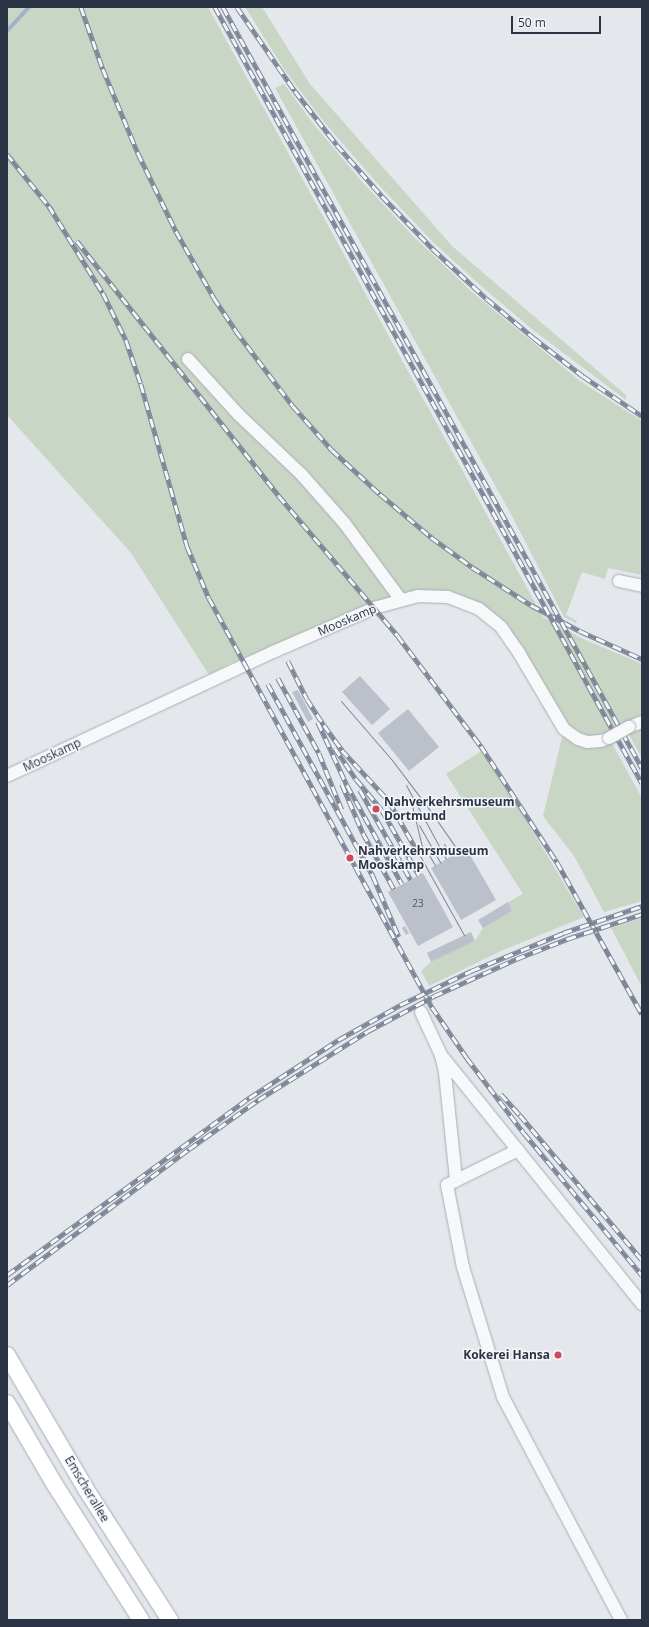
<!DOCTYPE html>
<html>
<head>
<meta charset="utf-8">
<style>
  body { margin:0 }
  #map { position:relative; width:649px; height:1627px; overflow:hidden; background:#e4e7ec; font-family:"Open Sans",sans-serif }
  div>[style] { position:absolute }
  [style*='--x'] { left:calc(var(--x)*1px); top:calc(var(--y)*1px); width:calc(var(--w)*1px); rotate:calc(var(--a)*1deg) }
  .green>* { inset:0; background:#c9d6c5 }
  .stream>* { height:3.5px; margin:-1.75px; padding:0 1.75px; transform-origin:1.75px; border-radius:1.75px; background:#9fb4cc }
  .building>* { inset:0; background:#bbc0ca }
  .roads { filter:drop-shadow(0 0 1px #a9aeb7) drop-shadow(0 0 1px #a9aeb7) }
  .minor>* { height:12px; margin:-6px; padding:0 6px; transform-origin:6px; border-radius:6px; background:#f7f8fa }
  .major>* { height:16px; margin:-8px; padding:0 8px; transform-origin:8px; border-radius:8px; background:#fff }
  .tram>* { height:1px; margin:-0.5px; padding:0 0.5px; transform-origin:0.5px; border-radius:0.5px; background:#7d8696 }
  .rail>* { height:4.5px; margin-top:-2.25px; transform-origin:0; background:repeating-linear-gradient(90deg,#f4f6f9 0 9px,#7d8696 0 18px); box-sizing:border-box; border-block:1px solid #7d8696 }
  .bridges { filter:drop-shadow(0 0 1px #a9aeb7) drop-shadow(0 0 1px #a9aeb7) }
  .minor-bridge>* { height:12px; margin:-6px; padding:0 6px; transform-origin:6px; border-radius:6px; background:#f7f8fa }
  .dots>* { width:11px; height:11px; translate:-50% -50%; box-sizing:border-box; border:2px solid #f4f6f9; border-radius:50% }
  span { translate:-50% -50%; white-space:nowrap; text-align:center; line-height:1.15; -webkit-text-stroke:3px #f4f6f9; paint-order:stroke }
  .number-label { font-size:10px; color:#4f5766 }
  .number-label span { -webkit-text-stroke-width:0 }
  .street-label { font-size:12px; color:#2b3445 }
  .poi-label { font-size:12px; color:#2b3445; font-weight:700 }
  .left { translate:0 -50%; text-align:left }
  .right { translate:-100% -50%; text-align:right }
  .frame { position:absolute; inset:0; border:8px solid #2b3445; pointer-events:none }
  .scale { position:absolute; left:511px; top:16px; width:90px; height:18px; box-sizing:border-box; border:2px solid #2b3445; border-top:0; padding-left:5px; font-size:12px; line-height:14px; white-space:nowrap; color:#2b3445; -webkit-text-stroke:3px #f4f6f9; paint-order:stroke }
</style>
</head>
<body>
<div id="map">
  <div class="green">
    <div style="clip-path:polygon(7px 7px,208px 7px,543px 617px,581px 638px,642px 664px,642px 758px,629px 735px,609px 738px,642px 798px,642px 901px,604px 912px,574px 856px,543px 816px,564px 729px,519px 653px,479px 609px,452px 592px,418px 591px,391px 598px,231px 663px,209px 675px,131px 553px,7px 415px)"></div>
    <div style="clip-path:polygon(245px 7px,262px 7px,310px 84px,452px 246px,626px 395px,626px 400px,533px 330px,480px 285px,433px 242px,377px 183px,324px 122px,286px 72px)"></div>
    <div style="clip-path:polygon(284px 84px,315px 126px,364px 184px,412px 235px,473px 293px,580px 381px,642px 421px,642px 575px,608px 568px,605px 579px,582px 572px,566px 615px,577px 621px,576px 623px,564px 617px,512px 516px,275px 88px)"></div>
    <div style="clip-path:polygon(481px 751px,523px 815px,584px 917px,503px 950px,429px 986px,421px 971px,431px 962px,475px 941px,483px 928px,512px 911px,508px 902px,523px 894px,446px 774px)"></div>
    <div style="clip-path:polygon(642px 918px,642px 987px,611px 928px)"></div>
  </div>
  <div class="stream">
    <div style="--x:7;--y:31;--w:33;--a:-47"></div>
  </div>
  <div class="building">
    <div style="clip-path:polygon(360px 676px,390px 709px,372px 725px,342px 692px)"></div>
    <div style="clip-path:polygon(298px 690px,313px 719px,308px 722px,292px 692px)"></div>
    <div style="clip-path:polygon(408px 709px,439px 747px,409px 771px,378px 733px)"></div>
    <div style="clip-path:polygon(466px 848px,496px 900px,461px 920px,431px 868px)"></div>
    <div style="clip-path:polygon(423px 873px,453px 927px,418px 946px,388px 892px)"></div>
    <div style="clip-path:polygon(508px 902px,512px 911px,483px 928px,478px 920px)"></div>
    <div style="clip-path:polygon(405px 926px,409px 933px,406px 935px,402px 928px)"></div>
    <div style="clip-path:polygon(471px 932px,475px 941px,431px 962px,427px 953px)"></div>
  </div>
  <div class="roads">
    <div class="minor">
      <div style="--x:188;--y:359;--w:76;--a:47.7"></div>
      <div style="--x:239;--y:415;--w:87;--a:43.6"></div>
      <div style="--x:302;--y:475;--w:65;--a:48.7"></div>
      <div style="--x:345;--y:524;--w:94;--a:53.6"></div>
      <div style="--x:619;--y:581;--w:24;--a:12"></div>
      <div style="--x:629;--y:727;--w:14;--a:-21"></div>
      <div style="--x:7;--y:776;--w:293;--a:-25"></div>
      <div style="--x:273;--y:652;--w:110;--a:-23.5"></div>
      <div style="--x:374;--y:608;--w:46;--a:-15.3"></div>
      <div style="--x:418;--y:596;--w:30;--a:2"></div>
      <div style="--x:448;--y:597;--w:33;--a:21"></div>
      <div style="--x:479;--y:609;--w:28;--a:39"></div>
      <div style="--x:501;--y:627;--w:32;--a:55"></div>
      <div style="--x:519;--y:653;--w:88;--a:59.4"></div>
      <div style="--x:564;--y:729;--w:17;--a:36"></div>
      <div style="--x:578;--y:739;--w:10;--a:17"></div>
      <div style="--x:588;--y:742;--w:13;--a:-4"></div>
      <div style="--x:601;--y:741;--w:9;--a:-21"></div>
      <div style="--x:421;--y:1012;--w:47;--a:65.1"></div>
      <div style="--x:441;--y:1055;--w:18;--a:77"></div>
      <div style="--x:445;--y:1073;--w:108;--a:84.1"></div>
      <div style="--x:441;--y:1055;--w:320;--a:51.1"></div>
      <div style="--x:518;--y:1150;--w:79;--a:153.8"></div>
      <div style="--x:447;--y:1185;--w:84;--a:79"></div>
      <div style="--x:463;--y:1267;--w:136;--a:72.9"></div>
      <div style="--x:503;--y:1397;--w:252;--a:62.1"></div>
    </div>
    <div class="major">
      <div style="--x:7;--y:1355;--w:161;--a:59.5"></div>
      <div style="--x:89;--y:1494;--w:150;--a:57.3"></div>
      <div style="--x:7;--y:1403;--w:95;--a:59.7"></div>
      <div style="--x:55;--y:1485;--w:160;--a:57.5"></div>
    </div>
  </div>
  <div class="tram">
    <div style="--x:341;--y:701;--w:78;--a:49.2"></div>
    <div style="--x:392;--y:760;--w:61;--a:52.9"></div>
    <div style="--x:429;--y:809;--w:52;--a:55.1"></div>
    <div style="--x:406;--y:785;--w:84;--a:61.6"></div>
    <div style="--x:411;--y:801;--w:56;--a:76.5"></div>
    <div style="--x:419;--y:825;--w:43;--a:60.4"></div>
    <div style="--x:444;--y:844;--w:14;--a:56"></div>
    <div style="--x:415;--y:847;--w:101;--a:60.9"></div>
    <div style="--x:425;--y:848;--w:20;--a:60"></div>
  </div>
  <div class="rail">
    <div style="--x:81;--y:7;--w:66;--a:70.5"></div>
    <div style="--x:103;--y:69;--w:91;--a:67.4"></div>
    <div style="--x:138;--y:153;--w:87;--a:64"></div>
    <div style="--x:176;--y:231;--w:77;--a:60.4"></div>
    <div style="--x:214;--y:298;--w:40;--a:56"></div>
    <div style="--x:236;--y:331;--w:94;--a:52.8"></div>
    <div style="--x:293;--y:406;--w:59;--a:48.4"></div>
    <div style="--x:332;--y:450;--w:65;--a:42.5"></div>
    <div style="--x:380;--y:494;--w:67;--a:40.1"></div>
    <div style="--x:431;--y:537;--w:51;--a:36.2"></div>
    <div style="--x:472;--y:567;--w:70;--a:32.8"></div>
    <div style="--x:531;--y:605;--w:55;--a:28"></div>
    <div style="--x:580;--y:631;--w:68;--a:24.3"></div>
    <div style="--x:215;--y:7;--w:886;--a:61.18"></div>
    <div style="--x:223;--y:7;--w:869;--a:61.16"></div>
    <div style="--x:237;--y:7;--w:102;--a:55.4"></div>
    <div style="--x:295;--y:91;--w:68;--a:52.1"></div>
    <div style="--x:337;--y:145;--w:68;--a:48.6"></div>
    <div style="--x:382;--y:196;--w:74;--a:46.1"></div>
    <div style="--x:433;--y:249;--w:74;--a:42.8"></div>
    <div style="--x:487;--y:299;--w:61;--a:39.7"></div>
    <div style="--x:534;--y:338;--w:62;--a:37.8"></div>
    <div style="--x:583;--y:376;--w:71;--a:34.1"></div>
    <div style="--x:7;--y:154;--w:72;--a:51.2"></div>
    <div style="--x:49;--y:206;--w:102;--a:58.2"></div>
    <div style="--x:103;--y:293;--w:52;--a:63.9"></div>
    <div style="--x:126;--y:340;--w:46;--a:71.2"></div>
    <div style="--x:141;--y:384;--w:168;--a:74.1"></div>
    <div style="--x:187;--y:546;--w:56;--a:67.1"></div>
    <div style="--x:209;--y:598;--w:466;--a:61.4"></div>
    <div style="--x:432;--y:1007;--w:62;--a:55.5"></div>
    <div style="--x:467;--y:1058;--w:94;--a:52.8"></div>
    <div style="--x:524;--y:1133;--w:185;--a:50.3"></div>
    <div style="--x:77;--y:241;--w:325;--a:51.6"></div>
    <div style="--x:279;--y:496;--w:184;--a:49.6"></div>
    <div style="--x:398;--y:636;--w:138;--a:53"></div>
    <div style="--x:481;--y:746;--w:139;--a:56.8"></div>
    <div style="--x:557;--y:862;--w:174;--a:60.8"></div>
    <div style="--x:288;--y:661;--w:42;--a:63.4"></div>
    <div style="--x:307;--y:699;--w:31;--a:57"></div>
    <div style="--x:324;--y:725;--w:31;--a:54"></div>
    <div style="--x:342;--y:750;--w:69;--a:47.3"></div>
    <div style="--x:389;--y:801;--w:53;--a:60.5"></div>
    <div style="--x:278;--y:678;--w:85;--a:61.3"></div>
    <div style="--x:319;--y:753;--w:61;--a:68"></div>
    <div style="--x:268;--y:684;--w:219;--a:61.3"></div>
    <div style="--x:373;--y:876;--w:66;--a:66.9"></div>
    <div style="--x:318;--y:722;--w:69;--a:65.3"></div>
    <div style="--x:347;--y:785;--w:113;--a:60.9"></div>
    <div style="--x:335;--y:748;--w:37;--a:56"></div>
    <div style="--x:356;--y:779;--w:40;--a:50"></div>
    <div style="--x:382;--y:810;--w:75;--a:60.4"></div>
    <div style="--x:342;--y:784;--w:53;--a:66.8"></div>
    <div style="--x:363;--y:833;--w:64;--a:61"></div>
    <div style="--x:360;--y:790;--w:103;--a:60.5"></div>
    <div style="--x:501;--y:1094;--w:28;--a:48"></div>
    <div style="--x:520;--y:1115;--w:189;--a:49.9"></div>
    <div style="--x:7;--y:1275;--w:300;--a:-36.2"></div>
    <div style="--x:249;--y:1098;--w:106;--a:-33.1"></div>
    <div style="--x:338;--y:1040;--w:71;--a:-29.4"></div>
    <div style="--x:400;--y:1005;--w:79;--a:-25.6"></div>
    <div style="--x:471;--y:971;--w:100;--a:-22.4"></div>
    <div style="--x:563;--y:933;--w:83;--a:-18.9"></div>
    <div style="--x:7;--y:1285;--w:227;--a:-36.8"></div>
    <div style="--x:189;--y:1149;--w:85;--a:-35.4"></div>
    <div style="--x:258;--y:1100;--w:130;--a:-32.1"></div>
    <div style="--x:368;--y:1031;--w:75;--a:-27.9"></div>
    <div style="--x:434;--y:996;--w:90;--a:-24.3"></div>
    <div style="--x:516;--y:959;--w:55;--a:-21.4"></div>
    <div style="--x:567;--y:939;--w:79;--a:-18.4"></div>
  </div>
  <div class="bridges">
    <div class="minor-bridge">
      <div style="--x:609;--y:738;--w:23;--a:-29"></div>
    </div>
  </div>
  <div class="dots">
    <div style="left:376px;top:809px;background:#d1495b"></div>
    <div style="left:350px;top:858px;background:#d1495b"></div>
    <div style="left:558px;top:1355px;background:#d1495b"></div>
  </div>
  <div class="number-label">
    <span style="left:418px;top:904px">23</span>
  </div>
  <div class="street-label">
    <span style="left:347px;top:620px;rotate:-23deg">Mooskamp</span>
    <span style="left:52px;top:755px;rotate:-25deg">Mooskamp</span>
    <span style="left:87px;top:1489px;rotate:59deg">Emscherallee</span>
  </div>
  <div class="poi-label">
    <span class="left" style="left:384px;top:809px">Nahverkehrsmuseum<br>Dortmund</span>
    <span class="left" style="left:358px;top:858px">Nahverkehrsmuseum<br>Mooskamp</span>
    <span class="right" style="left:550px;top:1355px">Kokerei Hansa</span>
  </div>
  <div class="frame"></div>
  <div class="scale">50 m</div>
</div>
</body>
</html>
